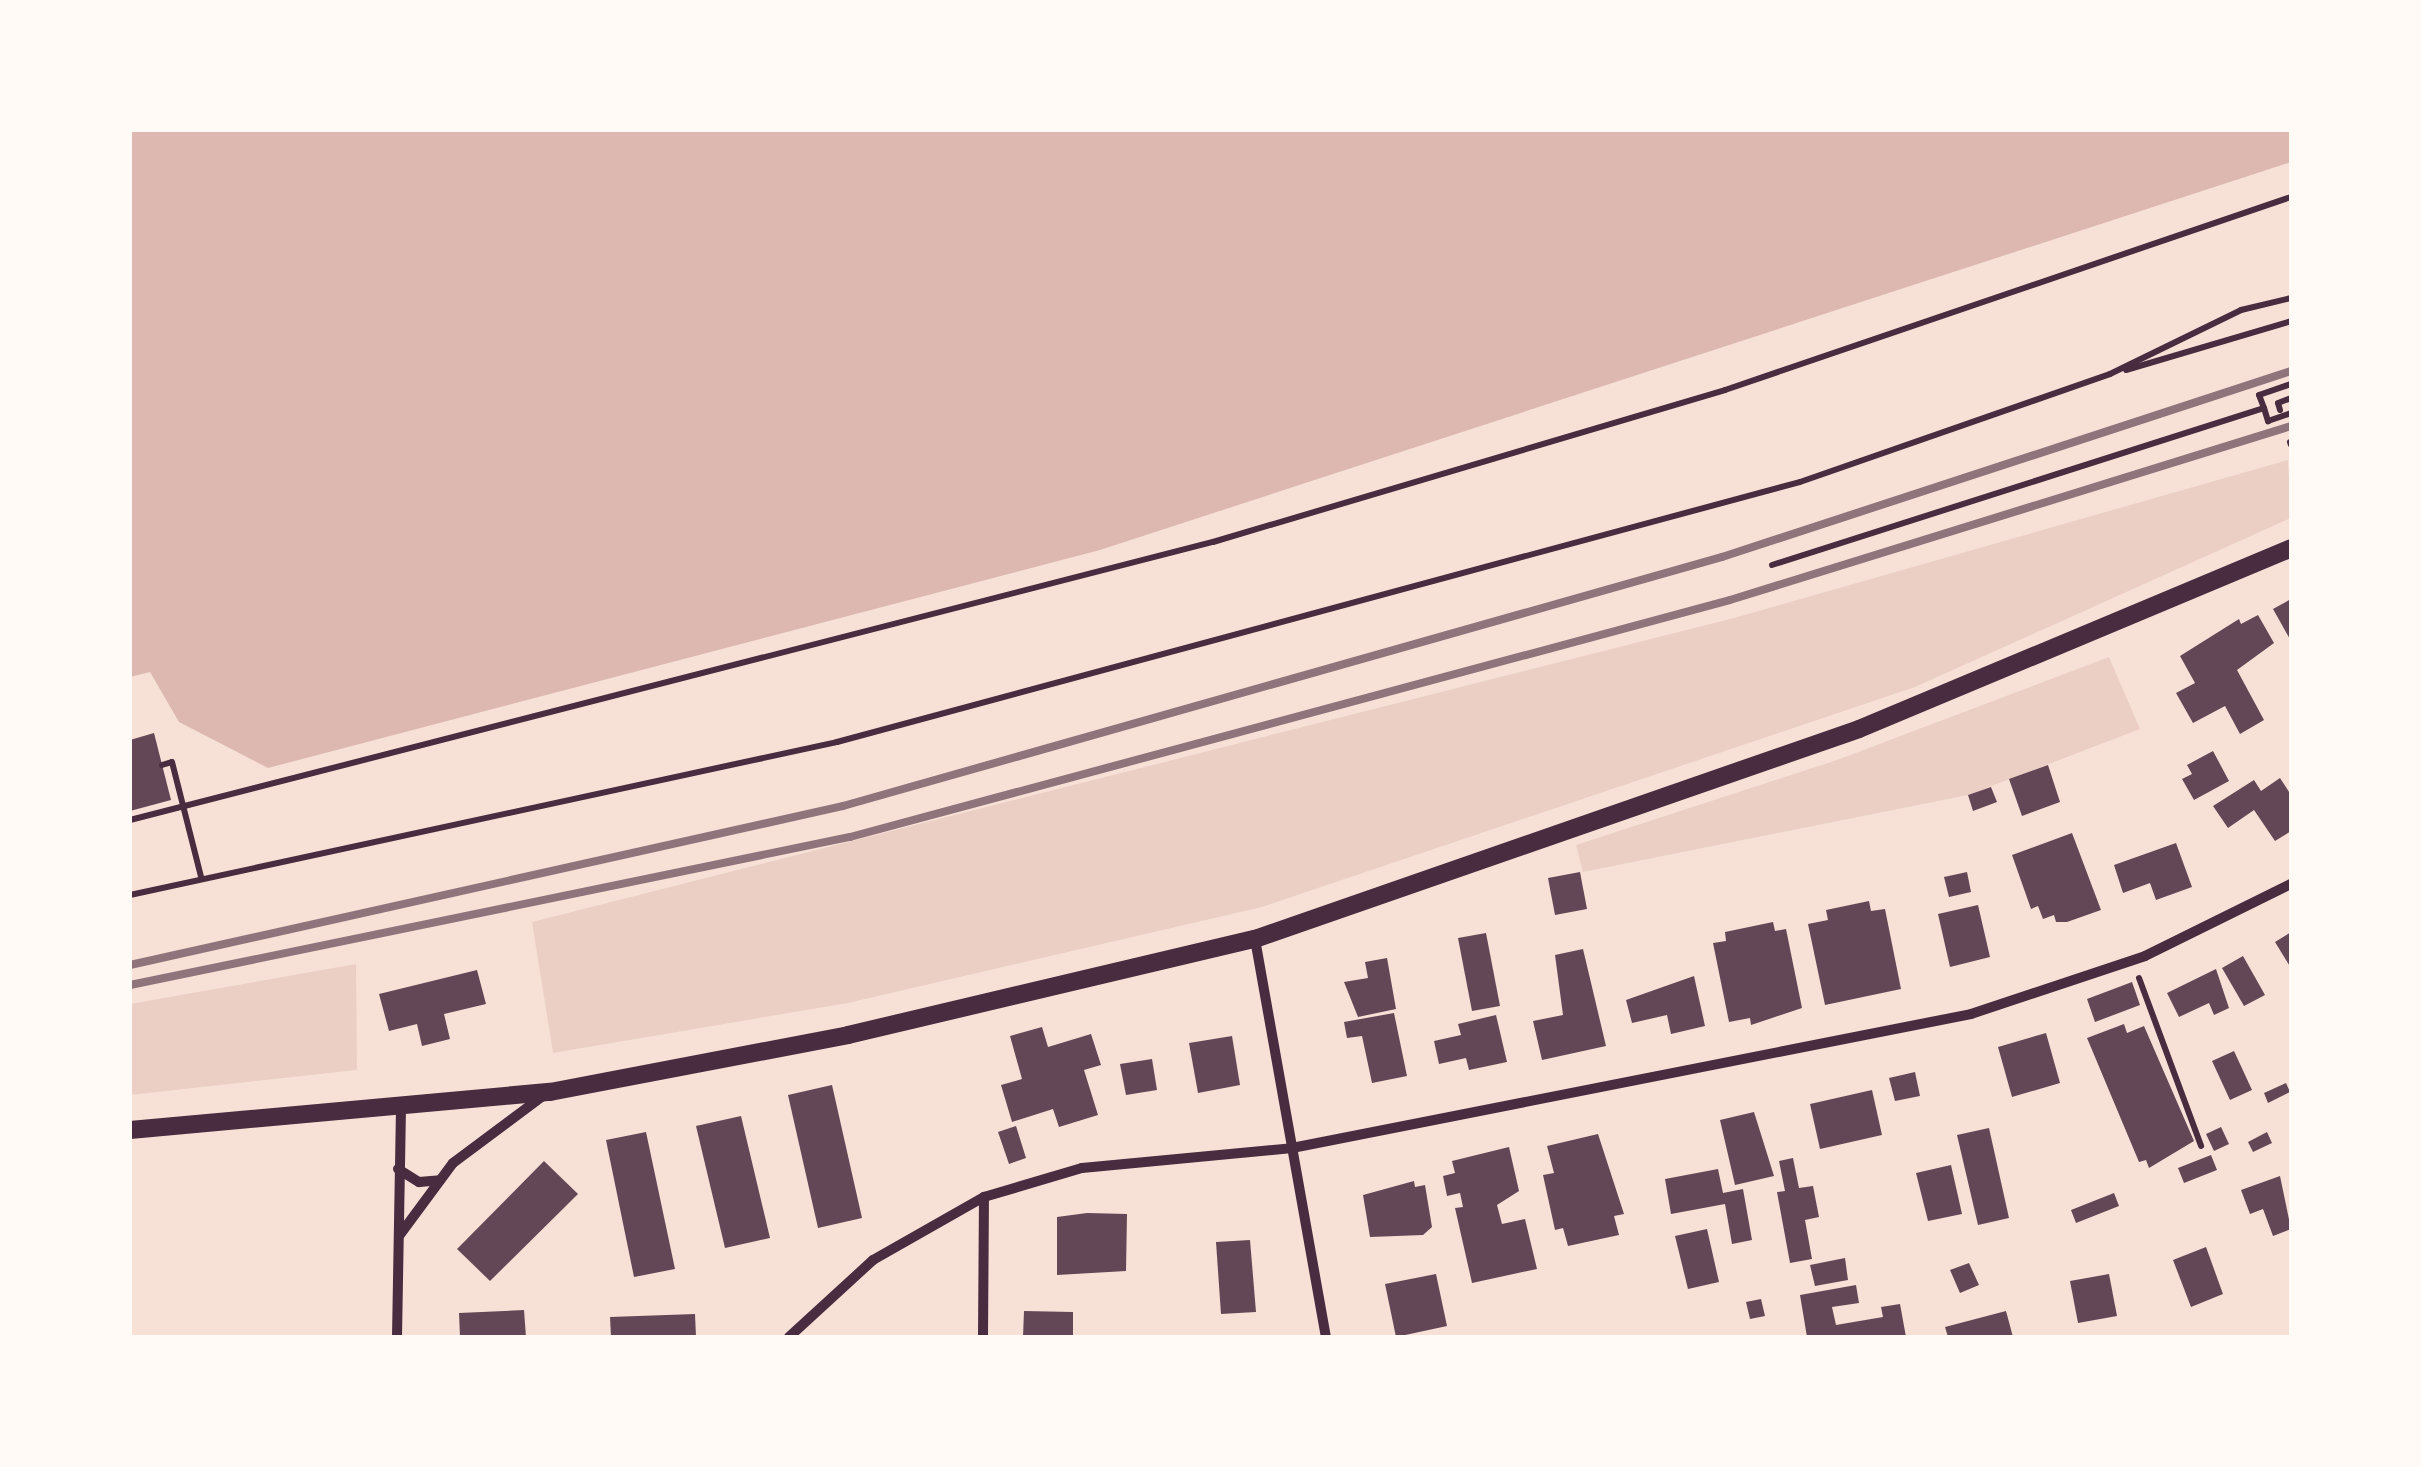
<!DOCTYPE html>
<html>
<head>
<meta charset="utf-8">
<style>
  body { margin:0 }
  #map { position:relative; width:2421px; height:1467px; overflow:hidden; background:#f7e1d7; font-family:"Noto Sans",sans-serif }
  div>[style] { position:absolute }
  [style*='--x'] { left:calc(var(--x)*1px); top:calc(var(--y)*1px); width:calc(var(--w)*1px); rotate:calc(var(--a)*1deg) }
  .green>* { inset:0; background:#ebcfc5 }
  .water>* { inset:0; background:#dcb8b0 }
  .building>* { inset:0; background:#644757 }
  .path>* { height:6px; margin:-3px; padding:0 3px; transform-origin:3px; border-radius:3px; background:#4a2c40 }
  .minor>* { height:10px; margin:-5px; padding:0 5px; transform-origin:5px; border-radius:5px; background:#4a2c40 }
  .tertiary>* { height:18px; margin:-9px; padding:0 9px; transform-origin:9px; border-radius:9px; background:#4a2c40 }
  .rail>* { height:8px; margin:-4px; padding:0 4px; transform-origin:4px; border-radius:4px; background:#8f747c }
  span { translate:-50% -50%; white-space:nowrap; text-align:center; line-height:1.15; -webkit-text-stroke:10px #fffaf5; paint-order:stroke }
  .frame { position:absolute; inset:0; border:132px solid #fffaf5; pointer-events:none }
</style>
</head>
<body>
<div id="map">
  <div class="green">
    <div style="clip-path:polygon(2288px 460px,2291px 518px,1915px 687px,1262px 907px,848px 1003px,553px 1053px,532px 922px,1734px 618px)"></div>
    <div style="clip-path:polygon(2109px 657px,2140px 729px,1968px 795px,1583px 872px,1576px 845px,1837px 760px)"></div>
    <div style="clip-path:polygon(356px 964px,357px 1070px,130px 1095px,130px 1004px)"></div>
  </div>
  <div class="water">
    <div style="clip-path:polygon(130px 130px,2291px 130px,2291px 162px,1100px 550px,268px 768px,179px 722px,150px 672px,130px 677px)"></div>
  </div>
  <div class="building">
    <div style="clip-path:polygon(2291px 599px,2291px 641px,2273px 609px)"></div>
    <div style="clip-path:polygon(2258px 615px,2274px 643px,2237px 670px,2264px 720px,2240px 734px,2225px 706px,2193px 723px,2176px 693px,2195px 683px,2180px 656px,2239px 619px,2241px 624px)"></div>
    <div style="clip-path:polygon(154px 733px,171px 800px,130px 811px,130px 740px)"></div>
    <div style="clip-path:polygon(2213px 751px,2229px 781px,2194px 800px,2182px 779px,2192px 774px,2187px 765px)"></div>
    <div style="clip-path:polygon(2048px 765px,2060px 802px,2022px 816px,2009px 779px)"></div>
    <div style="clip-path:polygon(2280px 778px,2291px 795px,2291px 831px,2275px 841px,2254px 810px,2228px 828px,2213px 806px,2254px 780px,2261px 791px)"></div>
    <div style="clip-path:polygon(1991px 787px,1997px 802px,1973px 811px,1968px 795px)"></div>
    <div style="clip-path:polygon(2072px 833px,2101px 910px,2067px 922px,2056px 922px,2054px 915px,2043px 919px,2038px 906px,2031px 909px,2012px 855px)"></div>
    <div style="clip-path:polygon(2176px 843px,2192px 887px,2156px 900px,2150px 883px,2123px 893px,2114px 865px)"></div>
    <div style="clip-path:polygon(1580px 872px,1587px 909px,1555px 915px,1548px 878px)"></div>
    <div style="clip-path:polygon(1967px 872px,1971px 892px,1949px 897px,1944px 877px)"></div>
    <div style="clip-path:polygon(1869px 901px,1871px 911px,1885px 909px,1901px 989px,1825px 1005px,1808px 924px,1828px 920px,1826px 910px)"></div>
    <div style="clip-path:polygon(1978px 905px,1990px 957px,1950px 967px,1938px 914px)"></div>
    <div style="clip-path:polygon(1773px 922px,1775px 931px,1786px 929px,1802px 1008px,1751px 1025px,1750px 1018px,1729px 1022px,1713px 943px,1726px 941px,1725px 932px)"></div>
    <div style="clip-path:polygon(2291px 932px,2291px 968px,2275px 942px)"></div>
    <div style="clip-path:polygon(1486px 933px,1500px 1006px,1472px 1011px,1458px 938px)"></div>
    <div style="clip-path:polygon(1583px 949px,1606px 1046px,1542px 1060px,1533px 1021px,1563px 1015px,1555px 955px)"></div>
    <div style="clip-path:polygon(2243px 956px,2265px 995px,2244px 1006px,2222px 968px)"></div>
    <div style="clip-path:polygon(1387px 958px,1396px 1009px,1358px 1017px,1344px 982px,1368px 978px,1365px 962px)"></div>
    <div style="clip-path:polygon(2216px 969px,2229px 1008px,2214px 1015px,2209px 1003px,2179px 1017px,2167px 993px)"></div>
    <div style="clip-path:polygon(477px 970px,486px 1004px,444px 1014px,450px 1039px,422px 1046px,417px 1024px,389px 1031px,379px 994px)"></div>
    <div style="clip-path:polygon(1694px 976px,1705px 1026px,1671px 1034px,1667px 1015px,1632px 1023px,1626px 1000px)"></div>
    <div style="clip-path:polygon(2132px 982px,2140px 1005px,2095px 1022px,2087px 999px)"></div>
    <div style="clip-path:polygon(1394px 1013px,1407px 1076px,1372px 1083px,1362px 1036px,1347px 1038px,1344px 1022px)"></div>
    <div style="clip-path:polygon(1496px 1015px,1507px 1062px,1469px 1070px,1466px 1058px,1439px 1064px,1434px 1041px,1461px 1035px,1458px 1024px)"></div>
    <div style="clip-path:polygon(2124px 1024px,2127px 1033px,2144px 1026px,2194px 1141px,2149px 1168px,2146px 1160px,2139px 1162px,2087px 1038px)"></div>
    <div style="clip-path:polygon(1042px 1027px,1048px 1047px,1091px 1034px,1101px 1065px,1084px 1070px,1098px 1115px,1059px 1127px,1053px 1109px,1012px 1122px,1001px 1085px,1022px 1079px,1010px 1036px)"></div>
    <div style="clip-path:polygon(2046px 1033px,2060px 1083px,2012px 1097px,1998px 1047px)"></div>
    <div style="clip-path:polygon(1232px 1036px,1240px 1085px,1198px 1093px,1189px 1043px)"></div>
    <div style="clip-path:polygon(2234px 1051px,2252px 1090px,2230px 1100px,2212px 1061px)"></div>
    <div style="clip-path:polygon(1152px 1059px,1157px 1090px,1126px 1095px,1120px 1064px)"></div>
    <div style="clip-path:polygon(1915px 1072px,1920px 1096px,1895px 1101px,1889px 1078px)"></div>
    <div style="clip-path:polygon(2286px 1083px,2290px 1092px,2268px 1103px,2264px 1093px)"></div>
    <div style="clip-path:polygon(832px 1085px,862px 1218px,818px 1228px,788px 1095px)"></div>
    <div style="clip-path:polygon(1872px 1090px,1882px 1135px,1820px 1149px,1810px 1104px)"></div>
    <div style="clip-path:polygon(1754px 1112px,1774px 1176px,1735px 1185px,1720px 1120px)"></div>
    <div style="clip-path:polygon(741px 1116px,770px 1238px,725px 1248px,696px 1126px)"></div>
    <div style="clip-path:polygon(1016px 1126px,1026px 1158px,1009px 1164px,998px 1132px)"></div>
    <div style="clip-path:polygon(2221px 1127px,2229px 1144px,2214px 1151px,2206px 1134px)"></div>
    <div style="clip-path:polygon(1989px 1128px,2009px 1218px,1978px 1225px,1957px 1135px)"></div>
    <div style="clip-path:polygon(646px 1132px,675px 1269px,634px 1277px,606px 1140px)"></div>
    <div style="clip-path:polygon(2267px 1132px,2272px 1143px,2253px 1152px,2248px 1142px)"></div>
    <div style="clip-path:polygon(1598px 1134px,1624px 1214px,1614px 1216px,1619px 1235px,1568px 1246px,1563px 1228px,1555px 1230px,1543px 1175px,1554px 1173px,1547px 1146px)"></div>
    <div style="clip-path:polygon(1509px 1147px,1519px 1191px,1497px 1205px,1502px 1224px,1525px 1219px,1537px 1269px,1472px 1283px,1455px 1208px,1463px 1207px,1460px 1193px,1447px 1196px,1443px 1176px,1455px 1173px,1452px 1161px)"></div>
    <div style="clip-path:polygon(2211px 1155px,2217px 1170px,2184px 1183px,2178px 1168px)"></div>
    <div style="clip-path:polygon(1793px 1158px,1799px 1188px,1813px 1186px,1819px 1217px,1805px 1220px,1812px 1259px,1790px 1263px,1777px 1192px,1785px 1191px,1779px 1161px)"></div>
    <div style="clip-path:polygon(544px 1161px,578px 1194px,490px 1281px,457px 1249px)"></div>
    <div style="clip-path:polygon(1951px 1165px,1962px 1214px,1928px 1221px,1916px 1173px)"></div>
    <div style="clip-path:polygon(1718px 1169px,1723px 1193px,1743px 1189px,1752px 1240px,1732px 1244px,1725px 1204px,1671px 1214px,1665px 1179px)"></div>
    <div style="clip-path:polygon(2280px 1176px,2291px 1229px,2273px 1236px,2263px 1209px,2250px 1214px,2241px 1190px)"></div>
    <div style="clip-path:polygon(1414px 1181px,1415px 1187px,1425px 1185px,1432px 1227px,1423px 1235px,1370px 1237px,1363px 1195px)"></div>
    <div style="clip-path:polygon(2114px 1193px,2119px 1206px,2076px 1223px,2071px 1210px)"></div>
    <div style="clip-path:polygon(1087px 1213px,1127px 1214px,1126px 1271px,1057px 1275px,1057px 1217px)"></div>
    <div style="clip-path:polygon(1707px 1229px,1719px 1282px,1688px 1289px,1675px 1236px)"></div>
    <div style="clip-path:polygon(1250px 1240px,1256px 1312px,1221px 1314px,1216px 1242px)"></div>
    <div style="clip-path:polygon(2206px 1247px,2223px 1294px,2191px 1307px,2173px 1260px)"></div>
    <div style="clip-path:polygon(1845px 1258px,1848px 1280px,1815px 1286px,1810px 1265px)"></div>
    <div style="clip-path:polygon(1969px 1263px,1979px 1285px,1960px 1293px,1950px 1270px)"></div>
    <div style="clip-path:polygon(1436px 1274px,1447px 1326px,1396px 1337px,1385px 1284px)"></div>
    <div style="clip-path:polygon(2109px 1274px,2117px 1316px,2078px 1323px,2070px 1281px)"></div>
    <div style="clip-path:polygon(1856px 1285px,1859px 1303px,1832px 1307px,1836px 1325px,1883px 1317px,1881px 1307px,1900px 1304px,1906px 1337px,1807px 1337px,1800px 1295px)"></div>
    <div style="clip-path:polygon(1761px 1299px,1765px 1316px,1750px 1319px,1746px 1302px)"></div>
    <div style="clip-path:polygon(524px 1310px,526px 1337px,460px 1337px,459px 1313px)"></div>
    <div style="clip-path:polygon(1024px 1311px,1073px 1312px,1073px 1337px,1023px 1337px)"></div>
    <div style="clip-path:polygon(2006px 1311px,2013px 1337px,1948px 1337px,1945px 1327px)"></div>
    <div style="clip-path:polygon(695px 1314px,696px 1337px,611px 1337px,610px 1317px)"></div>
  </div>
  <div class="path">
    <div style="--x:2126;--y:370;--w:172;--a:-16.5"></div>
    <div style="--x:2264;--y:408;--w:14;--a:-111"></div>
    <div style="--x:2259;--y:395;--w:34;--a:-19"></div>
    <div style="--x:2280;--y:410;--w:7;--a:-106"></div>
    <div style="--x:2278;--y:403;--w:14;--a:-21"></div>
    <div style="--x:2290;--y:442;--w:3;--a:72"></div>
    <div style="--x:1772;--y:565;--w:516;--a:-17.7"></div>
    <div style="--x:2264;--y:408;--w:14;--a:73"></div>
    <div style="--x:2268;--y:421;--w:24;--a:-19"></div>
    <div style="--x:162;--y:765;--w:10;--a:-17"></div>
    <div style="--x:172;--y:762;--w:119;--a:75.8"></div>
    <div style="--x:130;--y:820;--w:1118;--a:-14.4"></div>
    <div style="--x:1213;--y:542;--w:534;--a:-16.53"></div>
    <div style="--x:1725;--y:390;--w:598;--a:-18.83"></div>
    <div style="--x:130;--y:895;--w:723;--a:-12.21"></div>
    <div style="--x:837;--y:742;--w:997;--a:-15.11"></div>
    <div style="--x:1800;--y:482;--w:328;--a:-19.2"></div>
    <div style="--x:2110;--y:374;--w:146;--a:-26"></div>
    <div style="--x:2241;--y:310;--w:51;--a:-13.5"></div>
    <div style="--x:2139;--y:978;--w:179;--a:69.7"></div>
  </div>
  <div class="minor">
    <div style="--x:1255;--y:939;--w:404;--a:79.9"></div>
    <div style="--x:398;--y:1169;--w:25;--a:32"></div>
    <div style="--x:419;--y:1182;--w:21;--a:-5"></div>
    <div style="--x:399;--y:1236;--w:91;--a:-53.5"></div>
    <div style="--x:453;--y:1163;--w:112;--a:-36.7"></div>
    <div style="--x:397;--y:1337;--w:235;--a:-89"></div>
    <div style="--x:789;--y:1337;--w:114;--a:-42.5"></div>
    <div style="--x:873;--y:1260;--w:128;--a:-29.6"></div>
    <div style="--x:984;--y:1197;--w:102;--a:-16.5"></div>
    <div style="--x:1082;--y:1168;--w:211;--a:-5.4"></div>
    <div style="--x:1292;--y:1148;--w:692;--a:-11.16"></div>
    <div style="--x:1971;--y:1014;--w:183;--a:-18.4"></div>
    <div style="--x:2145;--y:956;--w:163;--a:-26.3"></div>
    <div style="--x:983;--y:1337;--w:140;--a:-89.6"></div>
  </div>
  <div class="tertiary">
    <div style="--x:130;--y:1130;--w:422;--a:-5.2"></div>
    <div style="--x:550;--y:1092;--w:303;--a:-10.8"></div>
    <div style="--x:848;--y:1035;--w:418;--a:-13.3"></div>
    <div style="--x:1255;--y:939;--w:639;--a:-19.17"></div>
    <div style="--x:1859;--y:729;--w:468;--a:-22.7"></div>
  </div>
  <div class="rail">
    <div style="--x:130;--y:965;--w:731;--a:-12.57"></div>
    <div style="--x:843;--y:806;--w:914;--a:-15.82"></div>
    <div style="--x:1722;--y:557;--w:599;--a:-18.1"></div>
    <div style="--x:130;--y:985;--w:735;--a:-11.62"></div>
    <div style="--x:850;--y:837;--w:911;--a:-15.07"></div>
    <div style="--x:1730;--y:600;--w:587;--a:-17.23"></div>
  </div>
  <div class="frame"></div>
</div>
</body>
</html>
